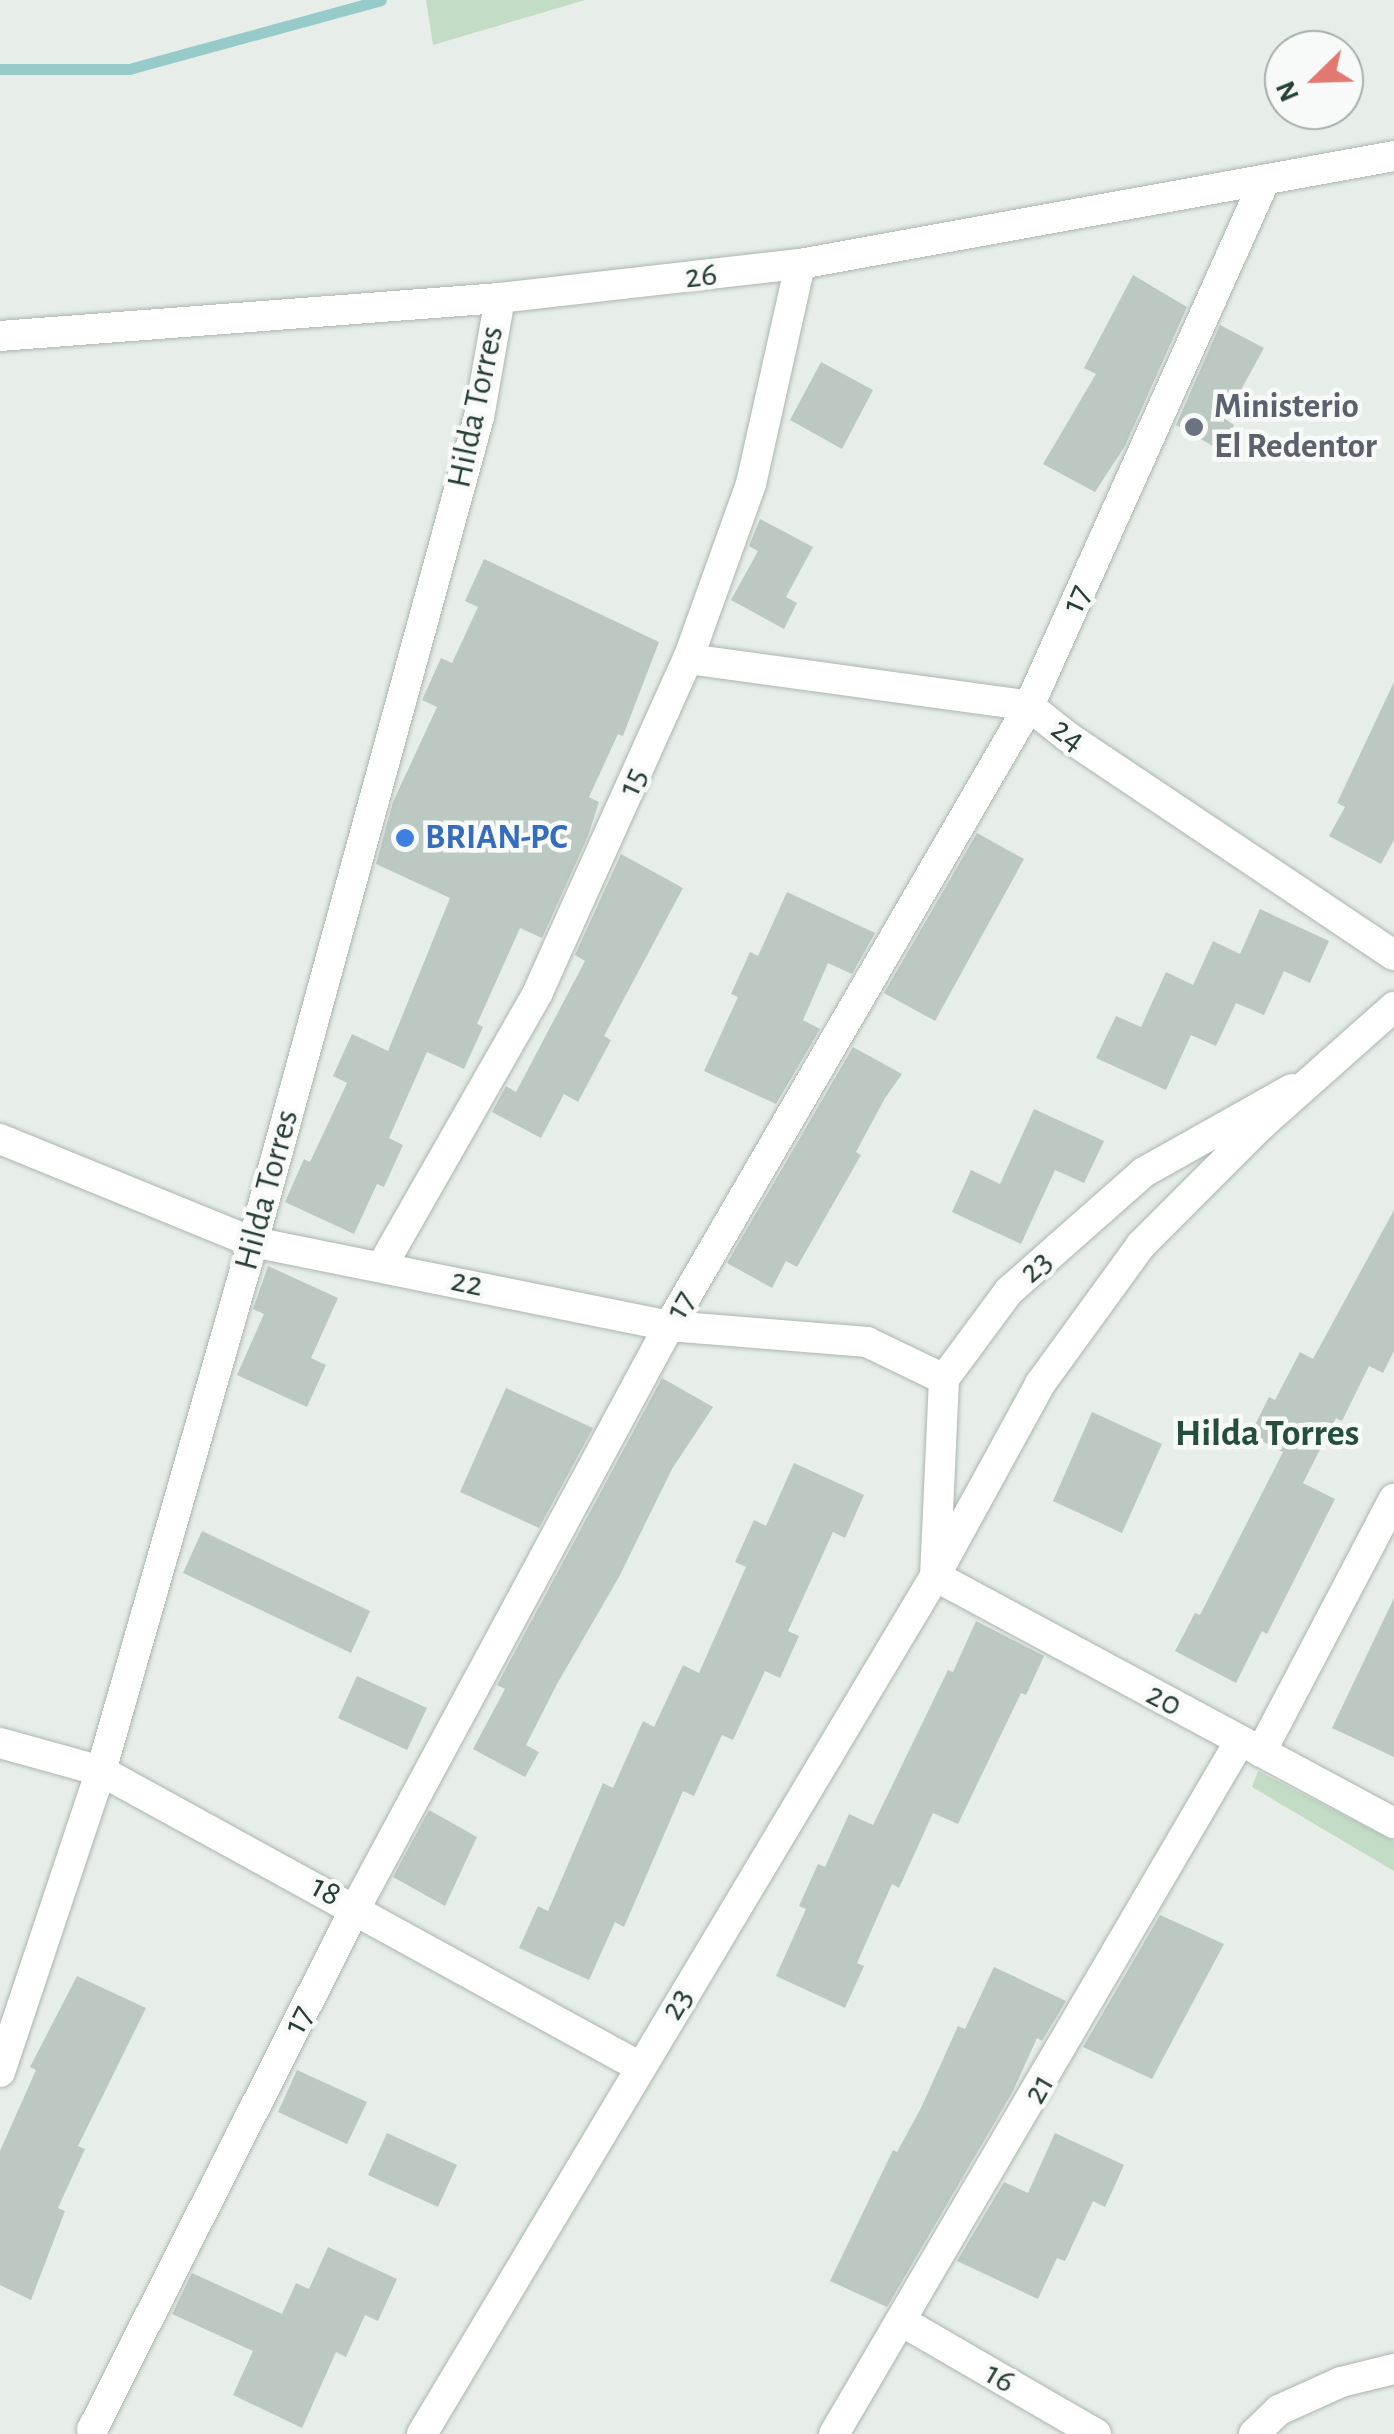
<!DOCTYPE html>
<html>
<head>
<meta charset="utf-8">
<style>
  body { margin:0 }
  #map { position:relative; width:1394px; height:2434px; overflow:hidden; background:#e7eee9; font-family:"Alegreya Sans",sans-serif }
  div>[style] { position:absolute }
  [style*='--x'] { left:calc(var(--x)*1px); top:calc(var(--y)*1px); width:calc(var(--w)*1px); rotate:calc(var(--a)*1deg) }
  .green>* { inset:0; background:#c2dcc5 }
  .stream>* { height:11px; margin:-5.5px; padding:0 5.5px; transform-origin:5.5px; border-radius:5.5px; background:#96cbca }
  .building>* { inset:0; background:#bcc8c2 }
  .roads { filter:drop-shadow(0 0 2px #aab6af) drop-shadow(0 0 2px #aab6af) }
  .street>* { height:30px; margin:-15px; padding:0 15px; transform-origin:15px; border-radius:15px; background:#fff }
  .secondary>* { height:30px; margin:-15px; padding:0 15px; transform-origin:15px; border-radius:15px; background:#fff }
  .dots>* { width:28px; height:28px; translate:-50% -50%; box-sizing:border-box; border:5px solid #f7faf8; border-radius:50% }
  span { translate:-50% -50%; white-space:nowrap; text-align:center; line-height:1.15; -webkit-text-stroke:9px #f7faf8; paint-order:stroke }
  .street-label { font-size:35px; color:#273e34 }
  .worship-label { font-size:35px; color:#5b616d; font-weight:700 }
  .left { translate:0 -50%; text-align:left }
  .shop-label { font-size:35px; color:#366cbe; font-weight:700 }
  .neighbourhood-label { font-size:38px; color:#254e3d; font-weight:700 }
  .north { position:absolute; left:1264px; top:30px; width:100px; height:100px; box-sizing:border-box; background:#f7faf8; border:2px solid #a4afaa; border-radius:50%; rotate:247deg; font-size:28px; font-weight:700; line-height:40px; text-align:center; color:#273e34 }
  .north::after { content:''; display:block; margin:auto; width:35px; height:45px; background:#e27870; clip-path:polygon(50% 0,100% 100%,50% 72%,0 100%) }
</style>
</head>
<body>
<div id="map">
  <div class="green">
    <div style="clip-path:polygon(426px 0,585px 0,433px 45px)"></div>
    <div style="clip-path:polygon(1258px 1771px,1394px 1841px,1394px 1871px,1252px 1787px)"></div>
  </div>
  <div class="stream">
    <div style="--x:0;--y:69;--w:129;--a:0"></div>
    <div style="--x:129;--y:69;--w:261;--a:-15.3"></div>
  </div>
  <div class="building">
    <div style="clip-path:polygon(1133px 275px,1187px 307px,1125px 446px,1095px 492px,1043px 464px,1096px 374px,1084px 368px)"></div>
    <div style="clip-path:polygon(1220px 325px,1264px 348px,1225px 419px,1234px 425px,1220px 450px,1176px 425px)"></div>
    <div style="clip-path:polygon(821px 362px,873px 390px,842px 449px,790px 420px)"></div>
    <div style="clip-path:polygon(760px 519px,813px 547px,786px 597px,797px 603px,784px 629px,731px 600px,758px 551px,749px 546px)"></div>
    <div style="clip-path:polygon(484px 559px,659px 642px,623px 736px,618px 734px,589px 797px,599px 802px,588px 836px,542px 938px,520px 928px,477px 1024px,483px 1027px,464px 1069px,427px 1052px,389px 1138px,403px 1145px,384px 1187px,377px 1184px,354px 1234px,285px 1202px,304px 1159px,310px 1162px,347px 1083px,333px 1076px,352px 1034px,388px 1051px,450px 898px,376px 864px,393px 802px,437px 707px,422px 700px,441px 658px,452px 663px,478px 607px,465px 601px)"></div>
    <div style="clip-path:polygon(1394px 682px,1394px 840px,1381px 864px,1329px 836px,1345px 807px,1337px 803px)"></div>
    <div style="clip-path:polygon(977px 833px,1024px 859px,935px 1021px,884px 993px)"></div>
    <div style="clip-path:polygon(621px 854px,683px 888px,604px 1036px,611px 1040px,578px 1102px,564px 1094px,541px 1138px,492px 1112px,506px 1086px,516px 1092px,585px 961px,575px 955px)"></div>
    <div style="clip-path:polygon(787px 892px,875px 933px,852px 974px,828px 963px,803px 1020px,820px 1029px,776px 1104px,704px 1071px,738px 997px,731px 994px,750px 952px,758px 956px)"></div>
    <div style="clip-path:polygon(1260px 909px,1329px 941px,1310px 983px,1284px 971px,1264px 1015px,1236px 1003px,1216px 1046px,1191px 1035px,1166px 1090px,1096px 1058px,1116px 1016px,1141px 1027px,1166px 972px,1193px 985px,1213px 941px,1240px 954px)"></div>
    <div style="clip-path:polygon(853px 1047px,902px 1074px,885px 1098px,856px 1152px,861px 1155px,797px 1267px,786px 1261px,772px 1288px,727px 1263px)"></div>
    <div style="clip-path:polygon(1034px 1109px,1104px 1141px,1084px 1183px,1055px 1170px,1021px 1244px,952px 1212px,971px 1170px,1000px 1184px)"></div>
    <div style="clip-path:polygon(1394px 1210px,1394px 1351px,1383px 1373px,1369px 1366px,1342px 1421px,1336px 1418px,1303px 1483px,1335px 1499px,1267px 1634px,1262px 1631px,1236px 1683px,1175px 1651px,1195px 1613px,1200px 1615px,1283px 1452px,1250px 1435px,1269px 1397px,1275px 1400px,1300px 1352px,1313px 1359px)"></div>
    <div style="clip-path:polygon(268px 1266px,338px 1298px,311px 1358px,326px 1365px,307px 1407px,237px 1375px,264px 1314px,253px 1309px)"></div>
    <div style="clip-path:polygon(662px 1378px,713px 1407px,672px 1469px,619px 1577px,557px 1684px,526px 1745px,539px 1752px,525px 1777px,473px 1749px,505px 1689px,497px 1685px)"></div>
    <div style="clip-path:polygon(506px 1388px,593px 1428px,539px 1528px,460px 1492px)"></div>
    <div style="clip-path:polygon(1092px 1412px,1162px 1444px,1122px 1533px,1053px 1501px)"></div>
    <div style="clip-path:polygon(794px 1463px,864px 1495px,845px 1538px,833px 1532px,788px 1631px,799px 1636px,780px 1678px,765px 1671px,733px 1740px,722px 1735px,694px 1796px,683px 1791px,624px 1927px,615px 1922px,589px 1980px,519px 1948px,538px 1906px,548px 1911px,603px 1783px,613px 1788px,643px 1721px,654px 1727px,683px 1665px,699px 1673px,746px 1567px,735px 1562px,754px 1520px,766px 1526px)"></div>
    <div style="clip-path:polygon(202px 1531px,370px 1611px,351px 1653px,183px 1573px)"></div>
    <div style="clip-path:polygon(1394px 1598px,1394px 1757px,1332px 1728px)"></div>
    <div style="clip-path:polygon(976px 1621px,1044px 1656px,1026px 1695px,1021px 1693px,958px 1824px,933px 1813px,899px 1888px,892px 1884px,857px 1963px,864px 1966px,845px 2008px,776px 1976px,806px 1909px,799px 1906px,818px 1864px,825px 1867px,849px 1814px,873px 1825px,948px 1670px,953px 1672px)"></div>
    <div style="clip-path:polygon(357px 1676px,427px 1708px,407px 1750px,338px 1718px)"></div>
    <div style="clip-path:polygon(429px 1810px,477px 1837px,445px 1906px,393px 1877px)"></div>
    <div style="clip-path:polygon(1160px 1915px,1224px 1944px,1152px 2079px,1083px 2047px)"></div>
    <div style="clip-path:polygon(994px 1967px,1066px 2001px,1042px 2041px,1037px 2038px,1013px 2091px,887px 2307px,830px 2281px,893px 2150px,897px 2152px,921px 2108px,958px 2026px,965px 2029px)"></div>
    <div style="clip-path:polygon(77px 1976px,146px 2008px,78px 2146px,85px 2149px,58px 2208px,65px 2211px,31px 2300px,0 2285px,0 2151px,36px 2070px,30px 2067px)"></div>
    <div style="clip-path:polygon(297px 2070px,367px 2102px,347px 2144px,278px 2112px)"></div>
    <div style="clip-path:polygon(387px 2133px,457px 2165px,438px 2207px,368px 2175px)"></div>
    <div style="clip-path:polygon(1055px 2133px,1124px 2165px,1105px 2207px,1093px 2201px,1065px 2261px,1057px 2258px,1038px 2299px,957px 2261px,1004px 2182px,1028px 2193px)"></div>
    <div style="clip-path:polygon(328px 2247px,397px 2279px,378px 2321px,365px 2315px,346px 2357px,336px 2352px,302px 2428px,233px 2395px,253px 2351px,172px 2314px,192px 2273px,282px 2314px,296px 2283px,309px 2289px)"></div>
  </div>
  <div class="roads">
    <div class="street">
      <div style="--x:0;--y:336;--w:501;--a:-4.35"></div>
      <div style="--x:500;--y:298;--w:302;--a:-6.5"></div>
      <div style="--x:800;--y:264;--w:604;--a:-10.3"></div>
      <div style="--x:688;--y:659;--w:344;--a:7.8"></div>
      <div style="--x:1029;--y:706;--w:50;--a:38.5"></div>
      <div style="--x:1068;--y:737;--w:392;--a:33.8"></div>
      <div style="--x:1292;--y:1089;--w:170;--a:150.7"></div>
      <div style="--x:1144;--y:1172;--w:180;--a:138.6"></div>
      <div style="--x:1009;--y:1291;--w:109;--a:126.5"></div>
      <div style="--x:944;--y:1379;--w:197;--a:92.6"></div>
      <div style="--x:935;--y:1576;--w:521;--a:28.29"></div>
      <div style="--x:0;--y:1139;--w:273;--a:22.2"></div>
      <div style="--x:253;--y:1242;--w:424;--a:11.4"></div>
      <div style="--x:669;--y:1326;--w:199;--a:4.6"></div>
      <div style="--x:867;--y:1342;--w:85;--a:25.7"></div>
      <div style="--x:382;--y:1266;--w:315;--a:-60.3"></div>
      <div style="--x:538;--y:992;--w:365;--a:-65.8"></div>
      <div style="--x:688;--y:659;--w:186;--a:-70.2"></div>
      <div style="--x:751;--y:484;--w:225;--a:-77.4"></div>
      <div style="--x:0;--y:1743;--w:105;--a:15.5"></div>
      <div style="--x:101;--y:1771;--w:615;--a:28.77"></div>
      <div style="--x:1261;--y:1752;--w:286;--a:-62.3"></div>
      <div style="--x:0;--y:2072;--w:317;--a:-71.5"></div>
      <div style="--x:101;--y:1771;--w:550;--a:-73.97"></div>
      <div style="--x:253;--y:1242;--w:855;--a:-74.68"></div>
      <div style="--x:479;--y:417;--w:121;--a:-80"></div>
      <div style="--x:903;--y:2322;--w:223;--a:30.1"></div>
      <div style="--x:92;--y:2430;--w:586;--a:-63.22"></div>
      <div style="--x:356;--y:1907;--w:660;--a:-61.69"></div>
      <div style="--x:669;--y:1326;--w:717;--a:-59.86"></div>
      <div style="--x:1029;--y:706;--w:577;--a:-65.84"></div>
      <div style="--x:834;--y:2434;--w:803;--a:-59.64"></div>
      <div style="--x:1254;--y:2434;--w:35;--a:-44"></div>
      <div style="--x:1279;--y:2410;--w:68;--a:-24.3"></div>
      <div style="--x:1341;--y:2382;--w:55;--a:-13.8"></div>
    </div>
    <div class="secondary">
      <div style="--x:422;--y:2434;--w:1000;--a:-59.12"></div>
      <div style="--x:935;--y:1576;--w:219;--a:-61.3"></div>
      <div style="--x:1040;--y:1384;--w:172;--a:-54"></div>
      <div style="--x:1141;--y:1245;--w:170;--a:-45"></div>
      <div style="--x:1261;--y:1125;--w:178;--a:-41.6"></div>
    </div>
  </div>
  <div class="dots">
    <div style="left:1194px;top:427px;background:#6b7280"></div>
    <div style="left:405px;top:838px;background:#3f7fe0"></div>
  </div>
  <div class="street-label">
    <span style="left:701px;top:276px;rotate:-6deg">26</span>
    <span style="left:476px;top:407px;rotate:-78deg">Hilda Torres</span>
    <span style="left:1077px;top:599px;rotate:-66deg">17</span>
    <span style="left:1068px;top:735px;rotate:36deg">24</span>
    <span style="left:633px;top:782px;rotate:-66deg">15</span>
    <span style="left:267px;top:1190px;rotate:-75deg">Hilda Torres</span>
    <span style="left:1036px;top:1267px;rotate:-42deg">23</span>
    <span style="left:467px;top:1283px;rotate:12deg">22</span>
    <span style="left:681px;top:1305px;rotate:-60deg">17</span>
    <span style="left:1164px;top:1700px;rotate:28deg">20</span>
    <span style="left:326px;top:1891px;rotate:28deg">18</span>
    <span style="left:677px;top:2004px;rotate:-59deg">23</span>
    <span style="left:299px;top:2020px;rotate:-63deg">17</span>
    <span style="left:1039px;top:2089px;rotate:-60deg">21</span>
    <span style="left:1000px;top:2378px;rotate:30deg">16</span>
  </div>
  <div class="worship-label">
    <span class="left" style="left:1214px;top:427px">Ministerio<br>El Redentor</span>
  </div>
  <div class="shop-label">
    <span class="left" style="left:425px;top:838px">BRIAN-PC</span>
  </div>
  <div class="neighbourhood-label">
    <span style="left:1267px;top:1435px">Hilda Torres</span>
  </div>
  <div class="north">N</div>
</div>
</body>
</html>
